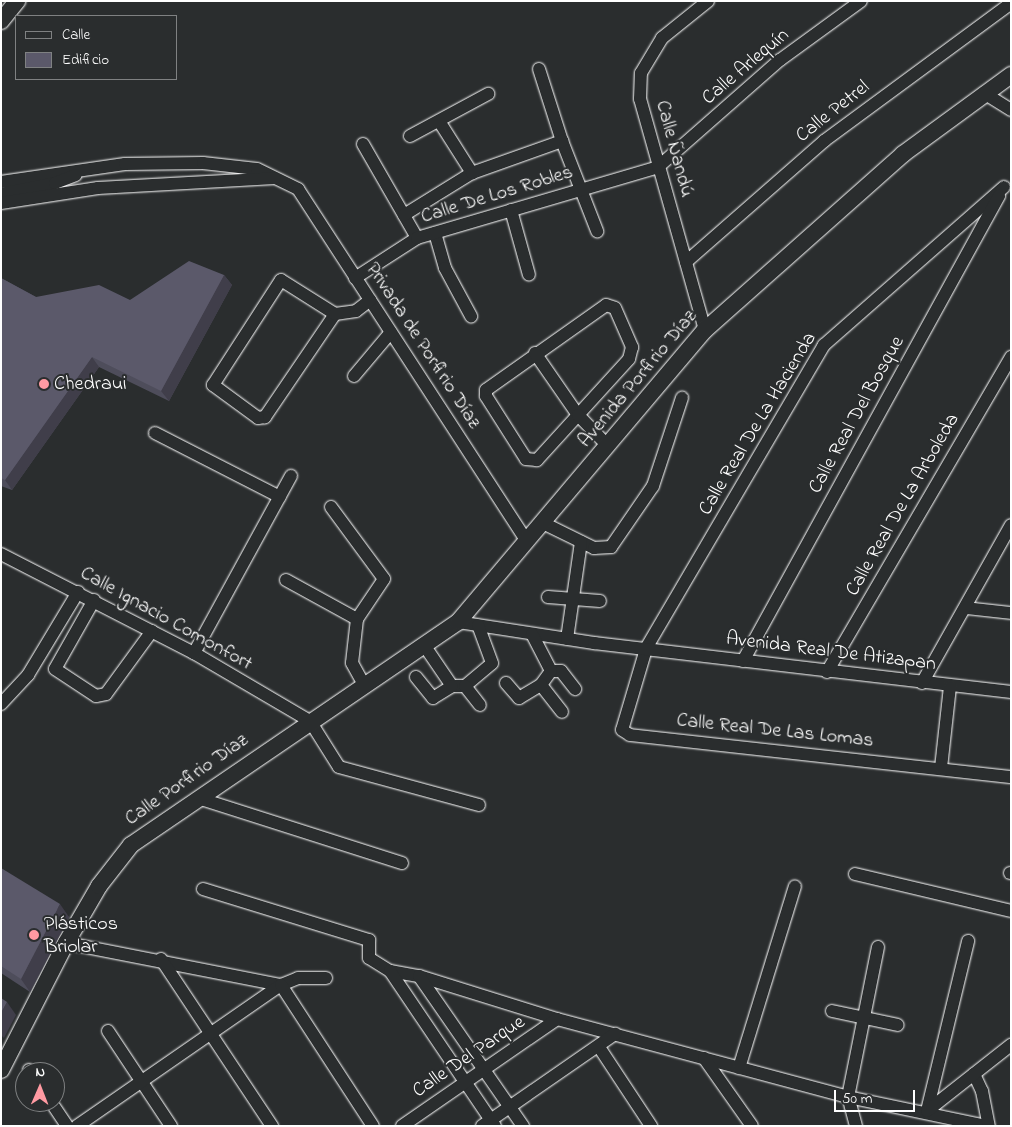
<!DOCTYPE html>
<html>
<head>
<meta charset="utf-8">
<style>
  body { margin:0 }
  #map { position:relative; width:1012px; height:1127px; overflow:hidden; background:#2a2d2e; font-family:"Indie Flower",sans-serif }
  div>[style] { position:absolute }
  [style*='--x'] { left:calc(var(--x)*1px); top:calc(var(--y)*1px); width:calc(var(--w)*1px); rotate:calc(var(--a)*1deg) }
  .roads { filter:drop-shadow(0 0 1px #fff) drop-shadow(0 0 1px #fff) }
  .minor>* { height:12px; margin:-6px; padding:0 6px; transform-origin:6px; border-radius:6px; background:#2a2d2e }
  .major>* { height:16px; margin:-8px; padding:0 8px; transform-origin:8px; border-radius:8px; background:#2a2d2e }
  .wall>* { inset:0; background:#4e4d5b }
  .shaded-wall>* { inset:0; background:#403e4a }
  .building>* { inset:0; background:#5b596a }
  .dots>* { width:14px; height:14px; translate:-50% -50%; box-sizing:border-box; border:2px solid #2a2d2e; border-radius:50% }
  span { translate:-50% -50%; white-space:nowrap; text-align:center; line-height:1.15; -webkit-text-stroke:4px #2a2d2e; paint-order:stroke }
  .street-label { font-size:20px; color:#fff }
  .poi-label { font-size:20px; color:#fff }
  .left { translate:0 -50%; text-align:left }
  .frame { position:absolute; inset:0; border:2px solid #fff; pointer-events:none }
  .legend { position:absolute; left:15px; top:15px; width:162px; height:65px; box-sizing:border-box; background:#2a2d2e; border:1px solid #7f8182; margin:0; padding:6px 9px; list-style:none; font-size:15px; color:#fff }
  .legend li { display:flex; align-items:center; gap:10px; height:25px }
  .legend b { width:25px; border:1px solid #7f8182 }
  .north { position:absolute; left:15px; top:1062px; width:50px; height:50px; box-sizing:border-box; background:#2a2d2e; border:1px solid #7f8182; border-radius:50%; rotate:1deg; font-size:14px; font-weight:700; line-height:20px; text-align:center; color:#fff }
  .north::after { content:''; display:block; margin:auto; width:18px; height:22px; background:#ff9aa2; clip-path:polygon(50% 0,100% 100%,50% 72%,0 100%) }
  .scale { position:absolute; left:834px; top:1090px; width:81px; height:22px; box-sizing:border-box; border:2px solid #fff; border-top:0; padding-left:6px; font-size:15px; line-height:18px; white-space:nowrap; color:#fff; -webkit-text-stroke:4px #2a2d2e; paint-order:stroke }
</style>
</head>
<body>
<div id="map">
  <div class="roads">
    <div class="minor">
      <div style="--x:539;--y:69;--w:76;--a:72.3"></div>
      <div style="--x:562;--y:141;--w:97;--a:68.7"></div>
      <div style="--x:984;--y:93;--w:32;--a:32"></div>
      <div style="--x:439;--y:121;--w:62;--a:57.6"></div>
      <div style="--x:410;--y:136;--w:89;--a:-28.3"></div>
      <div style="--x:363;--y:144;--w:108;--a:60.1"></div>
      <div style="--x:1;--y:182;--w:125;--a:-8.3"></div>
      <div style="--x:125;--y:164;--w:78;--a:-0.7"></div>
      <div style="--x:203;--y:163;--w:54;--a:6.3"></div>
      <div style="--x:257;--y:169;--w:46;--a:26"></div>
      <div style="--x:298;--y:189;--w:421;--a:57"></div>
      <div style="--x:1004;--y:187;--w:240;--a:138.7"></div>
      <div style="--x:824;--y:345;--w:352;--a:120.4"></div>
      <div style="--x:646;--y:649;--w:84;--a:106.5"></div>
      <div style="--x:622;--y:730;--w:9;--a:32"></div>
      <div style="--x:630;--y:735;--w:383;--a:6.3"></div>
      <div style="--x:1;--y:194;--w:55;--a:-11.5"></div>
      <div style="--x:55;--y:183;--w:22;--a:-21"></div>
      <div style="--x:1;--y:203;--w:98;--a:-8.8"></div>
      <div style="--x:98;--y:188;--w:177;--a:-3.2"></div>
      <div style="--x:511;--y:210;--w:67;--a:74.5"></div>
      <div style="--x:404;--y:215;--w:80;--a:-31.7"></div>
      <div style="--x:472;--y:173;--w:96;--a:-19.6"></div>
      <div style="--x:435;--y:233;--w:36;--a:74"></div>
      <div style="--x:445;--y:268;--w:55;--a:61.6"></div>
      <div style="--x:686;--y:262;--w:184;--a:-41.2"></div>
      <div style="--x:824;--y:141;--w:232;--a:-36.4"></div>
      <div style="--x:355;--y:278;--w:74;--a:-32.8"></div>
      <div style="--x:417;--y:238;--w:251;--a:-16.4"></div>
      <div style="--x:658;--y:167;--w:162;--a:-41.3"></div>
      <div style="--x:780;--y:60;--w:100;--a:-36.1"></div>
      <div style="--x:606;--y:305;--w:9;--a:18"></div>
      <div style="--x:615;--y:308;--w:43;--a:66.4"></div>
      <div style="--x:632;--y:347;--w:12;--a:104"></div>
      <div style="--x:629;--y:359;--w:137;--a:132.3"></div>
      <div style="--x:537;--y:460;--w:11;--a:-175"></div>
      <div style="--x:526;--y:459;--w:75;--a:-122.4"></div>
      <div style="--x:486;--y:396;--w:6;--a:-90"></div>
      <div style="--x:486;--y:390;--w:147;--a:-35.3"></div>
      <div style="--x:335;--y:314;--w:125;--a:124.2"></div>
      <div style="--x:265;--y:417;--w:7;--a:172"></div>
      <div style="--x:258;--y:418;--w:56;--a:-143.7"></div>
      <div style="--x:213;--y:385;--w:125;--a:-57.1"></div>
      <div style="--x:281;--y:280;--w:64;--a:32.2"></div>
      <div style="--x:335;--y:314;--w:21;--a:-8"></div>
      <div style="--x:356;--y:311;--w:18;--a:-38"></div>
      <div style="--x:705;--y:330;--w:240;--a:-105.7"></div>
      <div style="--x:640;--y:99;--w:26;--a:-88"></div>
      <div style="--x:641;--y:73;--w:41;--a:-59"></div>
      <div style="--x:662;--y:38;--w:59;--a:-38.8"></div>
      <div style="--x:535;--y:353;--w:75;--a:55.3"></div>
      <div style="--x:578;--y:415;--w:43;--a:45.9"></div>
      <div style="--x:354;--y:376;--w:57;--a:-49.9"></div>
      <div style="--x:155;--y:433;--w:140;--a:27.1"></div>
      <div style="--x:331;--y:507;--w:89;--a:53.6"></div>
      <div style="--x:384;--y:579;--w:48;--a:124"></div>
      <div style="--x:543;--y:523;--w:57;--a:26.1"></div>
      <div style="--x:594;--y:548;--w:17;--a:-3"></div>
      <div style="--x:611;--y:547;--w:74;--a:-55.5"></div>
      <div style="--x:653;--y:486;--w:93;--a:-71.8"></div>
      <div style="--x:1;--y:554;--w:217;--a:27.2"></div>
      <div style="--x:194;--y:653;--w:134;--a:30.4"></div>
      <div style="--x:310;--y:721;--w:54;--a:57.8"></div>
      <div style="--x:339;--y:767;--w:145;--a:15.2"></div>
      <div style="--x:286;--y:580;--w:81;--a:28.8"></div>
      <div style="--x:357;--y:619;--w:44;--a:96.5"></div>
      <div style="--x:352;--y:663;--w:25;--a:61"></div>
      <div style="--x:548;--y:597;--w:52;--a:4.4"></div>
      <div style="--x:94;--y:600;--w:79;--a:119.5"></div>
      <div style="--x:55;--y:669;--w:49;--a:33.4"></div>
      <div style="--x:96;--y:696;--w:10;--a:-11"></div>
      <div style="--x:106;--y:694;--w:78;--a:-53.9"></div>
      <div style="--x:966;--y:608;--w:45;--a:6.3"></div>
      <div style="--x:458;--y:622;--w:138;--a:8.8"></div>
      <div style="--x:594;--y:643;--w:420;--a:6.7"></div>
      <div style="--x:532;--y:634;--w:42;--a:62.8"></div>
      <div style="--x:551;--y:671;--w:10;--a:0"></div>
      <div style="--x:561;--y:671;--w:23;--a:52"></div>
      <div style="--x:567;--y:639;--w:98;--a:-81.8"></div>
      <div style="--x:424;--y:645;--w:50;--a:55.7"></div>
      <div style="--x:452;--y:686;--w:13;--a:0"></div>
      <div style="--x:465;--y:686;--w:35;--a:-40"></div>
      <div style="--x:492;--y:663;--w:40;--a:-110.2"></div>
      <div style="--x:194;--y:653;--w:202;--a:-61.3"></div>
      <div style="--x:743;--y:661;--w:531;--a:-61.17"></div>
      <div style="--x:551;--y:671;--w:17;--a:126"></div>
      <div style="--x:541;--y:685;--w:34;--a:52"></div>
      <div style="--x:827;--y:672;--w:365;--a:-59.7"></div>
      <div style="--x:416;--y:677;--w:27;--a:51"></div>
      <div style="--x:433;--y:698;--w:22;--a:-32"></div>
      <div style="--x:506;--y:683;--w:20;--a:49"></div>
      <div style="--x:519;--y:698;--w:26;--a:-31"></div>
      <div style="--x:922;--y:683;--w:181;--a:-60.6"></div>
      <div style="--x:465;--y:686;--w:24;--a:52"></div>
      <div style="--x:1;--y:704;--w:40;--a:-47"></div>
      <div style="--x:28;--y:675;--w:97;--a:-58.9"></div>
      <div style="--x:941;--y:768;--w:82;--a:-83.7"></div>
      <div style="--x:198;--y:798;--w:214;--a:17.7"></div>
      <div style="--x:1010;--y:873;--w:1;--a:0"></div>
      <div style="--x:855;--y:874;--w:160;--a:13.3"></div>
      <div style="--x:203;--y:889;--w:174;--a:17.1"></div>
      <div style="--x:369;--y:940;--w:18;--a:90"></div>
      <div style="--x:369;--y:958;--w:25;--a:32"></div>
      <div style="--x:390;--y:971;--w:29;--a:10"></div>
      <div style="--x:419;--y:976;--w:145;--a:17.3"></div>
      <div style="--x:557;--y:1019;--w:301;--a:15"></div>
      <div style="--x:848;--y:1097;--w:142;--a:11.8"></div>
      <div style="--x:66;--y:943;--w:219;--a:11.1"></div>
      <div style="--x:281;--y:985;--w:18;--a:-22"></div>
      <div style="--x:298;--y:978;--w:28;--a:0"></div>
      <div style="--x:161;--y:959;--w:201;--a:56.4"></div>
      <div style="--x:390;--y:971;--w:187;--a:55.9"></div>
      <div style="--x:419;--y:976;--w:183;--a:55.3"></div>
      <div style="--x:832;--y:1011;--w:67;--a:12"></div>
      <div style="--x:108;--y:1031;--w:114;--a:56.4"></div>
      <div style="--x:599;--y:1047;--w:95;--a:56.6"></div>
      <div style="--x:704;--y:1058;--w:83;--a:54.8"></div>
      <div style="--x:739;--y:1068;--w:190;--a:-72.9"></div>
      <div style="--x:29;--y:1070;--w:3;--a:45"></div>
      <div style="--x:974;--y:1074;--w:19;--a:65"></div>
      <div style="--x:982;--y:1091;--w:36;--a:79"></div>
      <div style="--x:51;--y:1102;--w:29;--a:56"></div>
      <div style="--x:927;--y:1111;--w:175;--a:-76.4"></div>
      <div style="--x:927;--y:1111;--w:107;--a:-38.2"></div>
      <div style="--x:77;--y:1126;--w:248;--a:-34.7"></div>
      <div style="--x:281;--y:985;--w:168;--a:56.9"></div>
      <div style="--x:402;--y:1126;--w:188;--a:-34.6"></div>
      <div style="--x:482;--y:1126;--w:162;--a:-34.7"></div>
      <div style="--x:856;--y:1126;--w:30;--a:-105"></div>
      <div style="--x:848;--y:1097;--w:153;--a:-78.7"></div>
    </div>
    <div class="major">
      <div style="--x:1;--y:21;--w:26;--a:-51"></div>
      <div style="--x:1;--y:1070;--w:143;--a:-62.9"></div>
      <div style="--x:66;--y:943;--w:66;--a:-59.9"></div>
      <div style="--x:99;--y:886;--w:52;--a:-52"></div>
      <div style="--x:131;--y:845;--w:396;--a:-34.3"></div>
      <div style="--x:458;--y:622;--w:382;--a:-49.8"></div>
      <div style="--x:705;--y:330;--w:265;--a:-41.6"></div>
      <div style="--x:903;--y:154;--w:134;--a:-36.2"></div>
    </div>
  </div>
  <div class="wall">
    <div style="clip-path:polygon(224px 275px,232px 285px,169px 401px,99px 367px,12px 490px,1px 486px,1px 278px,36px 297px,130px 300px)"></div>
    <div style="clip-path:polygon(1px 868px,69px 917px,30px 992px,1px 973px)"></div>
  </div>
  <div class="shaded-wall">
    <div style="clip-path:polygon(224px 275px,232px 285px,169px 401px,161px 391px)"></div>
    <div style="clip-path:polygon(92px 357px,99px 367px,12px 490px,5px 480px)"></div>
    <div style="clip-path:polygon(60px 904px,69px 917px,30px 992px,21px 979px)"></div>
    <div style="clip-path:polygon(7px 1002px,16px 1015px,4px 1038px,1px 1035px,1px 1013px)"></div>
  </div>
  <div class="building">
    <div style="clip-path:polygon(189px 261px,224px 275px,161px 391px,92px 357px,5px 480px,1px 478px,1px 278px,36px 297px,99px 285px,130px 300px)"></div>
    <div style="clip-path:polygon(1px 868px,60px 904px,21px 979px,1px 966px)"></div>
    <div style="clip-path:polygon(1px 998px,7px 1002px,1px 1013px)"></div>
  </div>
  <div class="dots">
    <div style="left:44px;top:384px;background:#ff9aa2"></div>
    <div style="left:34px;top:935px;background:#ff9aa2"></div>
  </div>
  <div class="street-label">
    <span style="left:746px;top:67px;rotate:-40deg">Calle Arlequín</span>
    <span style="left:833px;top:112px;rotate:-38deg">Calle Petrel</span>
    <span style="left:674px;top:149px;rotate:75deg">Calle Ñandú</span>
    <span style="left:497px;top:195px;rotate:-17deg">Calle De Los Robles</span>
    <span style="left:423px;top:346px;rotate:57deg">Privada de Porfirio Díaz</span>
    <span style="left:638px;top:379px;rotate:-50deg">Avenida Porfirio Díaz</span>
    <span style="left:857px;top:415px;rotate:-61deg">Calle Real Del Bosque</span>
    <span style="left:758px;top:424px;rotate:-59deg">Calle Real De La Hacienda</span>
    <span style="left:903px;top:505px;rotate:-60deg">Calle Real De La Arboleda</span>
    <span style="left:166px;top:619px;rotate:29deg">Calle Ignacio Comonfort</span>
    <span style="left:831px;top:652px;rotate:7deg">Avenida Real De Atizapan</span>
    <span style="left:775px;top:731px;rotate:6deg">Calle Real De Las Lomas</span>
    <span style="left:187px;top:780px;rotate:-35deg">Calle Porfirio Díaz</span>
    <span style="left:469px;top:1057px;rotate:-34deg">Calle Del Parque</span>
  </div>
  <div class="poi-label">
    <span class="left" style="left:54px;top:384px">Chedraui</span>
    <span class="left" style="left:44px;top:936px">Plásticos<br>Briolar</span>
  </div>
  <div class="frame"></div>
  <ul class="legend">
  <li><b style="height:6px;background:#2a2d2e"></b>Calle</li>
  <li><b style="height:14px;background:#5b596a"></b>Edificio</li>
  </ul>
  <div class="north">N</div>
  <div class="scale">50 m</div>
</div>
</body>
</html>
